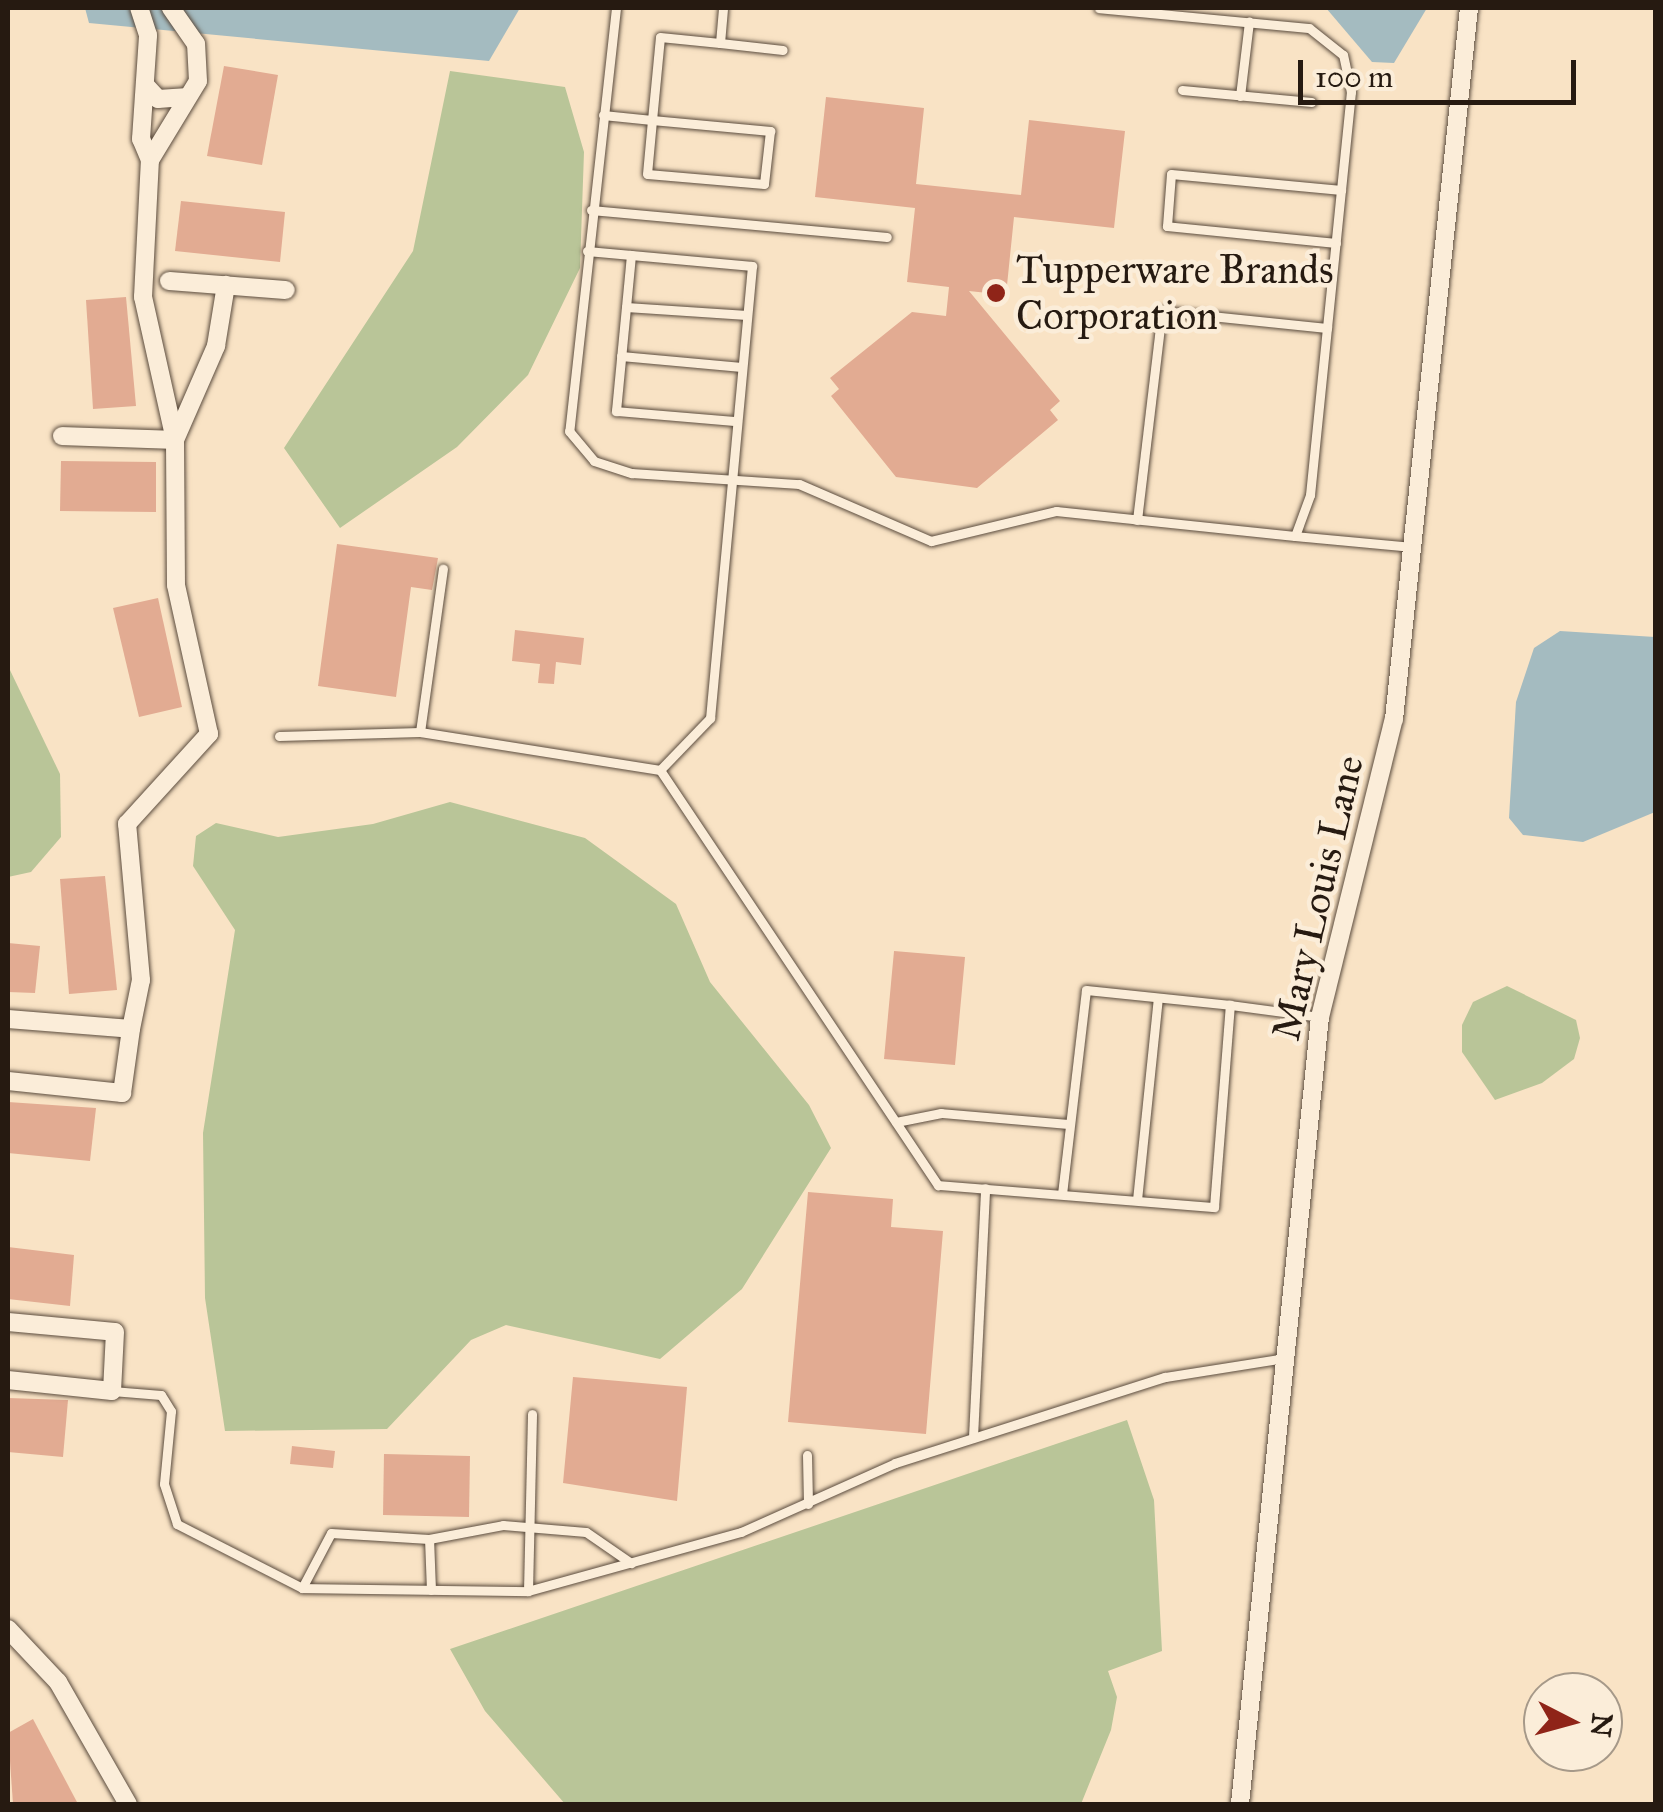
<!DOCTYPE html>
<html>
<head>
<meta charset="utf-8">
<style>
  body { margin:0 }
  #map { position:relative; width:1663px; height:1812px; overflow:hidden; background:#f9e3c5; font-family:"IM FELL Great Primer",serif }
  div>[style] { position:absolute }
  [style*='--x'] { left:calc(var(--x)*1px); top:calc(var(--y)*1px); width:calc(var(--w)*1px); rotate:calc(var(--a)*1deg) }
  .green>* { inset:0; background:#b9c598 }
  .water>* { inset:0; background:#a4bbc0 }
  .building>* { inset:0; background:#e2ab92 }
  .roads { filter:drop-shadow(0 0 2px #5b4c3e) drop-shadow(0 0 2px #5b4c3e) }
  .service>* { height:9px; margin:-4.5px; padding:0 4.5px; transform-origin:4.5px; border-radius:4.5px; background:#fbedd9 }
  .minor>* { height:18px; margin:-9px; padding:0 9px; transform-origin:9px; border-radius:9px; background:#fbedd9 }
  .dots>* { width:28px; height:28px; translate:-50% -50%; box-sizing:border-box; border:5px solid #fbedd9; border-radius:50% }
  span { translate:-50% -50%; white-space:nowrap; text-align:center; line-height:1.15; -webkit-text-stroke:9px #fbedd9; paint-order:stroke }
  .poi-label { font-size:40px; color:#261a11 }
  .left { translate:0 -50%; text-align:left }
  .street-label { font-size:40px; color:#261a11 }
  .frame { position:absolute; inset:0; border:10px solid #261a11; pointer-events:none }
  .north { position:absolute; left:1523px; top:1672px; width:100px; height:100px; box-sizing:border-box; background:#fbedd9; border:2px solid #a69989; border-radius:50%; rotate:96deg; font-size:28px; font-weight:700; line-height:40px; text-align:center; color:#261a11 }
  .north::after { content:''; display:block; margin:auto; width:35px; height:45px; background:#8f2418; clip-path:polygon(50% 0,100% 100%,50% 72%,0 100%) }
  .scale { position:absolute; left:1298px; top:60px; width:278px; height:45px; box-sizing:border-box; border:5px solid #261a11; border-top:0; padding-left:12px; font-size:30px; line-height:35px; white-space:nowrap; color:#261a11; -webkit-text-stroke:8px #fbedd9; paint-order:stroke }
</style>
</head>
<body>
<div id="map">
  <div class="green">
    <div style="clip-path:polygon(450px 71px,565px 87px,584px 152px,580px 268px,528px 375px,457px 447px,340px 528px,284px 448px,413px 251px)"></div>
    <div style="clip-path:polygon(8px 666px,60px 774px,61px 837px,31px 872px,8px 877px)"></div>
    <div style="clip-path:polygon(450px 802px,585px 838px,676px 904px,710px 982px,809px 1105px,831px 1148px,742px 1289px,660px 1359px,506px 1325px,471px 1340px,387px 1429px,225px 1431px,205px 1298px,203px 1133px,235px 930px,193px 866px,196px 836px,216px 823px,278px 837px,373px 824px)"></div>
    <div style="clip-path:polygon(1507px 986px,1576px 1020px,1580px 1038px,1574px 1059px,1542px 1083px,1495px 1100px,1462px 1052px,1462px 1025px,1473px 1002px)"></div>
    <div style="clip-path:polygon(1127px 1420px,1154px 1500px,1162px 1651px,1108px 1671px,1117px 1697px,1111px 1730px,1081px 1804px,565px 1804px,485px 1711px,450px 1649px)"></div>
  </div>
  <div class="water">
    <div style="clip-path:polygon(85px 8px,520px 8px,489px 61px,89px 23px)"></div>
    <div style="clip-path:polygon(1326px 8px,1427px 8px,1394px 63px,1372px 62px)"></div>
    <div style="clip-path:polygon(1560px 631px,1655px 637px,1655px 812px,1583px 842px,1523px 835px,1509px 818px,1516px 702px,1534px 648px)"></div>
  </div>
  <div class="building">
    <div style="clip-path:polygon(224px 66px,278px 75px,262px 165px,207px 156px)"></div>
    <div style="clip-path:polygon(826px 97px,924px 108px,916px 184px,1021px 195px,1029px 120px,1125px 131px,1114px 228px,1014px 217px,1006px 295px,969px 291px,1060px 401px,1050px 410px,1058px 420px,977px 488px,896px 477px,831px 396px,839px 389px,830px 378px,912px 312px,946px 316px,949px 287px,907px 282px,915px 208px,815px 197px)"></div>
    <div style="clip-path:polygon(181px 201px,285px 212px,280px 262px,175px 251px)"></div>
    <div style="clip-path:polygon(126px 297px,136px 406px,93px 409px,86px 300px)"></div>
    <div style="clip-path:polygon(61px 461px,156px 462px,156px 512px,60px 511px)"></div>
    <div style="clip-path:polygon(337px 544px,438px 558px,432px 590px,411px 587px,396px 697px,318px 686px)"></div>
    <div style="clip-path:polygon(158px 598px,182px 707px,139px 717px,113px 608px)"></div>
    <div style="clip-path:polygon(515px 630px,584px 638px,581px 665px,556px 662px,554px 684px,538px 683px,540px 664px,512px 661px)"></div>
    <div style="clip-path:polygon(105px 876px,117px 990px,69px 994px,60px 879px)"></div>
    <div style="clip-path:polygon(8px 943px,40px 946px,35px 993px,8px 992px)"></div>
    <div style="clip-path:polygon(894px 951px,965px 957px,955px 1065px,884px 1059px)"></div>
    <div style="clip-path:polygon(8px 1102px,96px 1108px,90px 1161px,8px 1153px)"></div>
    <div style="clip-path:polygon(808px 1192px,893px 1199px,891px 1227px,943px 1231px,926px 1434px,788px 1422px)"></div>
    <div style="clip-path:polygon(8px 1247px,74px 1255px,70px 1306px,8px 1299px)"></div>
    <div style="clip-path:polygon(573px 1377px,687px 1387px,677px 1501px,563px 1483px)"></div>
    <div style="clip-path:polygon(8px 1398px,68px 1400px,63px 1457px,8px 1452px)"></div>
    <div style="clip-path:polygon(292px 1446px,335px 1451px,333px 1468px,290px 1464px)"></div>
    <div style="clip-path:polygon(384px 1454px,470px 1456px,469px 1517px,383px 1515px)"></div>
    <div style="clip-path:polygon(33px 1719px,78px 1804px,13px 1804px,8px 1733px)"></div>
  </div>
  <div class="roads">
    <div class="service">
      <div style="--x:616;--y:8;--w:426;--a:96.3"></div>
      <div style="--x:569;--y:431;--w:39;--a:50"></div>
      <div style="--x:594;--y:461;--w:40;--a:18"></div>
      <div style="--x:632;--y:473;--w:167;--a:3.8"></div>
      <div style="--x:799;--y:484;--w:144;--a:23.4"></div>
      <div style="--x:931;--y:541;--w:129;--a:-13.5"></div>
      <div style="--x:1056;--y:511;--w:240;--a:6"></div>
      <div style="--x:1295;--y:536;--w:44;--a:-69.9"></div>
      <div style="--x:1310;--y:495;--w:307;--a:-84.2"></div>
      <div style="--x:1341;--y:190;--w:99;--a:-84.2"></div>
      <div style="--x:1351;--y:92;--w:38;--a:-102"></div>
      <div style="--x:1343;--y:55;--w:43;--a:-141.5"></div>
      <div style="--x:1309;--y:28;--w:211;--a:-174.6"></div>
      <div style="--x:720;--y:43;--w:63;--a:6.3"></div>
      <div style="--x:1182;--y:90;--w:130;--a:5.3"></div>
      <div style="--x:1240;--y:96;--w:75;--a:-83.1"></div>
      <div style="--x:603;--y:115;--w:49;--a:5.8"></div>
      <div style="--x:652;--y:120;--w:119;--a:5.3"></div>
      <div style="--x:770;--y:131;--w:53;--a:96.5"></div>
      <div style="--x:764;--y:184;--w:117;--a:-175.1"></div>
      <div style="--x:647;--y:174;--w:54;--a:-84.7"></div>
      <div style="--x:652;--y:120;--w:83;--a:-84.5"></div>
      <div style="--x:660;--y:37;--w:60;--a:5.7"></div>
      <div style="--x:720;--y:43;--w:35;--a:-85"></div>
      <div style="--x:591;--y:210;--w:297;--a:5.2"></div>
      <div style="--x:1336;--y:243;--w:170;--a:-174.3"></div>
      <div style="--x:1167;--y:226;--w:52;--a:-85.6"></div>
      <div style="--x:1171;--y:174;--w:171;--a:5.4"></div>
      <div style="--x:587;--y:251;--w:166;--a:5.2"></div>
      <div style="--x:752;--y:266;--w:454;--a:95.3"></div>
      <div style="--x:710;--y:718;--w:72;--a:133.9"></div>
      <div style="--x:631;--y:255;--w:157;--a:95.5"></div>
      <div style="--x:616;--y:411;--w:120;--a:4.8"></div>
      <div style="--x:626;--y:307;--w:121;--a:3.8"></div>
      <div style="--x:621;--y:356;--w:121;--a:5.2"></div>
      <div style="--x:1137;--y:520;--w:210;--a:-83.2"></div>
      <div style="--x:1162;--y:311;--w:166;--a:5.9"></div>
      <div style="--x:1295;--y:536;--w:118;--a:5.4"></div>
      <div style="--x:420;--y:732;--w:165;--a:-82"></div>
      <div style="--x:279;--y:736;--w:141;--a:-1.6"></div>
      <div style="--x:420;--y:732;--w:243;--a:9"></div>
      <div style="--x:660;--y:770;--w:500;--a:56.2"></div>
      <div style="--x:938;--y:1185;--w:277;--a:4.6"></div>
      <div style="--x:1214;--y:1207;--w:203;--a:-85.5"></div>
      <div style="--x:1230;--y:1005;--w:91;--a:7.6"></div>
      <div style="--x:896;--y:1122;--w:46;--a:-11.3"></div>
      <div style="--x:941;--y:1113;--w:129;--a:4.9"></div>
      <div style="--x:1062;--y:1194;--w:205;--a:-83.3"></div>
      <div style="--x:1086;--y:990;--w:145;--a:5.9"></div>
      <div style="--x:1137;--y:1200;--w:203;--a:-84.1"></div>
      <div style="--x:112;--y:1391;--w:49;--a:4.7"></div>
      <div style="--x:161;--y:1395;--w:19;--a:58"></div>
      <div style="--x:171;--y:1411;--w:73;--a:95.5"></div>
      <div style="--x:164;--y:1484;--w:42;--a:72"></div>
      <div style="--x:177;--y:1524;--w:140;--a:27.1"></div>
      <div style="--x:302;--y:1588;--w:226;--a:0.8"></div>
      <div style="--x:528;--y:1591;--w:221;--a:-15.5"></div>
      <div style="--x:741;--y:1532;--w:169;--a:-24.1"></div>
      <div style="--x:895;--y:1463;--w:283;--a:-17.7"></div>
      <div style="--x:1165;--y:1377;--w:121;--a:-9"></div>
      <div style="--x:973;--y:1437;--w:249;--a:-87.2"></div>
      <div style="--x:807;--y:1455;--w:49;--a:88.8"></div>
      <div style="--x:302;--y:1588;--w:62;--a:-62.2"></div>
      <div style="--x:331;--y:1533;--w:98;--a:3.5"></div>
      <div style="--x:431;--y:1590;--w:51;--a:-92.2"></div>
      <div style="--x:429;--y:1539;--w:75;--a:-10.7"></div>
      <div style="--x:503;--y:1525;--w:83;--a:4.8"></div>
      <div style="--x:586;--y:1532;--w:55;--a:34.6"></div>
      <div style="--x:528;--y:1591;--w:177;--a:-88.7"></div>
    </div>
    <div class="minor">
      <div style="--x:145;--y:85;--w:19;--a:47"></div>
      <div style="--x:158;--y:99;--w:27;--a:-4"></div>
      <div style="--x:150;--y:160;--w:92;--a:-58.7"></div>
      <div style="--x:198;--y:81;--w:37;--a:-93"></div>
      <div style="--x:196;--y:44;--w:44;--a:-124.8"></div>
      <div style="--x:169;--y:281;--w:117;--a:4.4"></div>
      <div style="--x:62;--y:436;--w:113;--a:2"></div>
      <div style="--x:175;--y:440;--w:103;--a:-66.4"></div>
      <div style="--x:216;--y:346;--w:62;--a:-80.7"></div>
      <div style="--x:8;--y:1019;--w:123;--a:4.6"></div>
      <div style="--x:131;--y:1029;--w:50;--a:-78.5"></div>
      <div style="--x:141;--y:980;--w:157;--a:-95.1"></div>
      <div style="--x:127;--y:824;--w:122;--a:-47.7"></div>
      <div style="--x:209;--y:734;--w:153;--a:-102.5"></div>
      <div style="--x:176;--y:585;--w:145;--a:-90.4"></div>
      <div style="--x:175;--y:440;--w:147;--a:-102.6"></div>
      <div style="--x:143;--y:297;--w:137;--a:-87.1"></div>
      <div style="--x:150;--y:160;--w:23;--a:-113"></div>
      <div style="--x:141;--y:139;--w:104;--a:-86.1"></div>
      <div style="--x:148;--y:35;--w:28;--a:-108"></div>
      <div style="--x:8;--y:1081;--w:115;--a:6"></div>
      <div style="--x:122;--y:1093;--w:65;--a:-82"></div>
      <div style="--x:8;--y:1322;--w:107;--a:5.3"></div>
      <div style="--x:115;--y:1332;--w:59;--a:92.9"></div>
      <div style="--x:112;--y:1391;--w:105;--a:-174"></div>
      <div style="--x:8;--y:1629;--w:73;--a:46.7"></div>
      <div style="--x:58;--y:1682;--w:141;--a:60.2"></div>
      <div style="--x:1240;--y:1804;--w:791;--a:-84.2"></div>
      <div style="--x:1320;--y:1017;--w:307;--a:-76.1"></div>
      <div style="--x:1394;--y:719;--w:715;--a:-83.98"></div>
    </div>
  </div>
  <div class="dots">
    <div style="left:996px;top:293px;background:#8f2418"></div>
  </div>
  <div class="poi-label">
    <span class="left" style="left:1016px;top:293px">Tupperware Brands<br>Corporation</span>
  </div>
  <div class="street-label">
    <span style="left:1318px;top:898px;rotate:-77deg">Mary Louis Lane</span>
  </div>
  <div class="frame"></div>
  <div class="north">N</div>
  <div class="scale">100 m</div>
</div>
</body>
</html>
